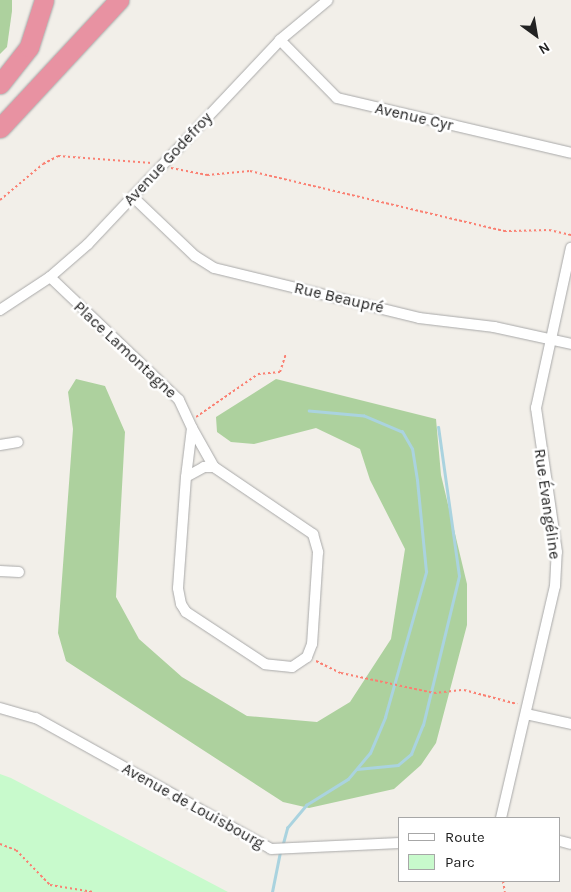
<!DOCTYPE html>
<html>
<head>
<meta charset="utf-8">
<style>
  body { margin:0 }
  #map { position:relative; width:571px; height:892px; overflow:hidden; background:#f2efe9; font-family:Karla,sans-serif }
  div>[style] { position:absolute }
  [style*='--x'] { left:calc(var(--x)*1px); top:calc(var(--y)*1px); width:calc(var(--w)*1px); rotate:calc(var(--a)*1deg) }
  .forest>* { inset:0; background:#add19e }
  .park>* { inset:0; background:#c8facc }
  .stream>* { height:2.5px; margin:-1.25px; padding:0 1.25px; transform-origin:1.25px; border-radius:1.25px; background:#aad3df }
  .path>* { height:2px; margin-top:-1px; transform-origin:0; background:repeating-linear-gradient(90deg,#fa8072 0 2.5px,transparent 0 5px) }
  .roads { filter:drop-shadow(0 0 1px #a9a9a9) drop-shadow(0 0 1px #a9a9a9) }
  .street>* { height:10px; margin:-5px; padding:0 5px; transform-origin:5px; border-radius:5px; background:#fff }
  .highway>* { height:19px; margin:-9.5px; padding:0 9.5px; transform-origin:9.5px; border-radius:9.5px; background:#e892a2 }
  span { translate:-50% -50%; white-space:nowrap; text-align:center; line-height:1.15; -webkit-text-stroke:5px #fff; paint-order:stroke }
  .street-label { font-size:16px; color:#222 }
  .legend { position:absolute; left:398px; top:817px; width:162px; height:65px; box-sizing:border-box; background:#fff; border:1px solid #a7a7a7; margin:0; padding:6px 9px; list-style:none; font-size:15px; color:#222 }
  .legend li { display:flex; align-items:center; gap:10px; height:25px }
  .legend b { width:25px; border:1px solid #a7a7a7 }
  .north { position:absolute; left:511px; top:10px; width:50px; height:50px; -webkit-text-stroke:4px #fff; paint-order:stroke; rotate:148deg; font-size:14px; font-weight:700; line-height:20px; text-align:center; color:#222 }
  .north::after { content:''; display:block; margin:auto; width:18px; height:22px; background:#222; clip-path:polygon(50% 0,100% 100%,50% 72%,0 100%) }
</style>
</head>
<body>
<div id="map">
  <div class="forest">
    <div style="clip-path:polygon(0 0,12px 0,12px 11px,7px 47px,0 54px)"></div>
    <div style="clip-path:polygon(76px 379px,105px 386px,125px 432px,116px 597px,139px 639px,182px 677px,247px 716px,317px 722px,350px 702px,391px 639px,405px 549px,370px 480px,360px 449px,316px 428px,254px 444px,231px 442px,217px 432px,216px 417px,276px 379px,436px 419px,441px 475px,467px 584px,467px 625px,436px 743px,421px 765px,394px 789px,309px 808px,283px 802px,66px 661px,58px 633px,73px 429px,68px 392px)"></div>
  </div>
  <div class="park">
    <div style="clip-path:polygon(0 774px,11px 778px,228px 892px,0 892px)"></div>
  </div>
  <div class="stream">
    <div style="--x:357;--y:769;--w:41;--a:-5.6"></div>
    <div style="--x:398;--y:765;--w:17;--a:-40"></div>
    <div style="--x:411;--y:754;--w:31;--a:-68"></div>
    <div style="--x:423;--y:725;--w:153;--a:-76.4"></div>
    <div style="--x:459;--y:576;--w:150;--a:-98"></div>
    <div style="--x:282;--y:847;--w:20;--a:-75"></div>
    <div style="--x:287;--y:828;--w:30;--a:-50"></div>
    <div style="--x:306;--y:805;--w:49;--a:-31.8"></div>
    <div style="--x:348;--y:779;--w:34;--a:-50"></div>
    <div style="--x:370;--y:753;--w:39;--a:-67"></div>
    <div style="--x:385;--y:717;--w:151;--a:-74.2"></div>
    <div style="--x:426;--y:572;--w:92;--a:-95.6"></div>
    <div style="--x:417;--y:480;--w:31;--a:-99"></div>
    <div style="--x:412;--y:449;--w:20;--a:-120"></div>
    <div style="--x:402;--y:432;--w:41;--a:-157.2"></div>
    <div style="--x:364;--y:416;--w:55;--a:-174.8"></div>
    <div style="--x:272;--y:892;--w:41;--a:-78.7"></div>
  </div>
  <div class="path">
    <div style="--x:171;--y:168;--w:37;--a:11"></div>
    <div style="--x:207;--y:175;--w:43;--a:-5.3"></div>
    <div style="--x:250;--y:171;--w:261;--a:13.3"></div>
    <div style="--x:504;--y:231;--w:45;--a:-1.3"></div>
    <div style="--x:549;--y:230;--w:23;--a:13"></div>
    <div style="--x:0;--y:200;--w:56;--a:-39.9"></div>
    <div style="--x:43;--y:164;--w:17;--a:-28"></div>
    <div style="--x:58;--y:156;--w:94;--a:4.3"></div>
    <div style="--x:196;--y:417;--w:75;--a:-34.7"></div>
    <div style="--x:258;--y:374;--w:22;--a:-5"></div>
    <div style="--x:280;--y:372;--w:19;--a:-72"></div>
    <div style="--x:316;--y:661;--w:28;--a:26"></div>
    <div style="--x:341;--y:673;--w:95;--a:12.1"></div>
    <div style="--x:434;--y:693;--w:30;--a:-6"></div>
    <div style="--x:464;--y:690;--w:55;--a:14.8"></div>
    <div style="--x:0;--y:844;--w:17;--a:21"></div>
    <div style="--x:16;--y:850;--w:49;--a:45.8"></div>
    <div style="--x:50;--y:885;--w:44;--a:9.2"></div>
    <div style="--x:503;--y:881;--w:11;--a:80"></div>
  </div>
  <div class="roads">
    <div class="street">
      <div style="--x:280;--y:40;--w:81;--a:45.5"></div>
      <div style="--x:337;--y:98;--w:240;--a:13.2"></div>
      <div style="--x:133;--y:197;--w:86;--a:43.6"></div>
      <div style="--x:195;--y:256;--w:22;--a:32"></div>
      <div style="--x:214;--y:268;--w:211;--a:13.7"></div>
      <div style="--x:419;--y:318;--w:76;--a:6.8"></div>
      <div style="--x:494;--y:327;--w:79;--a:12.4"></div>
      <div style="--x:50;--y:277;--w:178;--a:43.6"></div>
      <div style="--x:179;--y:400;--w:31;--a:65"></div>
      <div style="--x:0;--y:310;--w:60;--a:-33.4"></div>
      <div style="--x:50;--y:277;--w:50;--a:-41"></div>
      <div style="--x:88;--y:244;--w:280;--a:-46.7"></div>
      <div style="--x:280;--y:40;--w:62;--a:-39.8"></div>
      <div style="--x:0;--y:445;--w:18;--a:-9"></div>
      <div style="--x:186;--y:477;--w:21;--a:-29"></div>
      <div style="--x:204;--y:467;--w:10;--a:0"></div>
      <div style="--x:214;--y:467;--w:120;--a:34.1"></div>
      <div style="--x:313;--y:534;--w:19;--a:74"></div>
      <div style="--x:318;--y:552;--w:92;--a:93.7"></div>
      <div style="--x:312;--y:644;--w:14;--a:111"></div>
      <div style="--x:307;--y:657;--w:18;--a:146"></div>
      <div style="--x:292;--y:667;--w:27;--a:-174"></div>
      <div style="--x:265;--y:664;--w:95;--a:-146.6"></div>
      <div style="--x:186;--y:612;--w:9;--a:-122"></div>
      <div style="--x:181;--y:604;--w:16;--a:-101"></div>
      <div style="--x:178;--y:588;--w:111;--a:-85.9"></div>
      <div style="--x:186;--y:477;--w:49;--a:-83"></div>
      <div style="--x:192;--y:428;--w:45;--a:60.6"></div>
      <div style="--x:0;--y:571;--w:19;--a:3"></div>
      <div style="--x:0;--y:708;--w:37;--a:16"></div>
      <div style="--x:36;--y:718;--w:269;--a:29.1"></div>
      <div style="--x:271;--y:849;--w:129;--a:-2.7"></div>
      <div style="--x:526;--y:714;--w:46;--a:12.5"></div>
      <div style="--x:501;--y:818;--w:238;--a:-76.9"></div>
      <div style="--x:555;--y:586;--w:34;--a:-87"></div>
      <div style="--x:557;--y:552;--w:146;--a:-98.3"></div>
      <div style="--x:536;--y:408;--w:164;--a:-77.7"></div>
      <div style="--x:560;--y:841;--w:11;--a:15"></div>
    </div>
    <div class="highway">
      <div style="--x:0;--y:84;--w:47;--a:-51.9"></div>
      <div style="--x:29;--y:47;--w:49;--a:-72.3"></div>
      <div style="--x:0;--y:128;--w:175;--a:-47.1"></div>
    </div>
  </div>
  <div class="street-label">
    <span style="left:414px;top:117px;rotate:13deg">Avenue Cyr</span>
    <span style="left:168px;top:159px;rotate:-47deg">Avenue Godefroy</span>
    <span style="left:339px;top:298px;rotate:13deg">Rue Beaupré</span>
    <span style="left:125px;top:350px;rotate:43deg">Place Lamontagne</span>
    <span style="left:547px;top:504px;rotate:82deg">Rue Évangéline</span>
    <span style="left:193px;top:806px;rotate:29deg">Avenue de Louisbourg</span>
  </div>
  <ul class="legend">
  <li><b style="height:6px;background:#fff"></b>Route</li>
  <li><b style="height:14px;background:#c8facc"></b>Parc</li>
  </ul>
  <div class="north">N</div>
</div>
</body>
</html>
